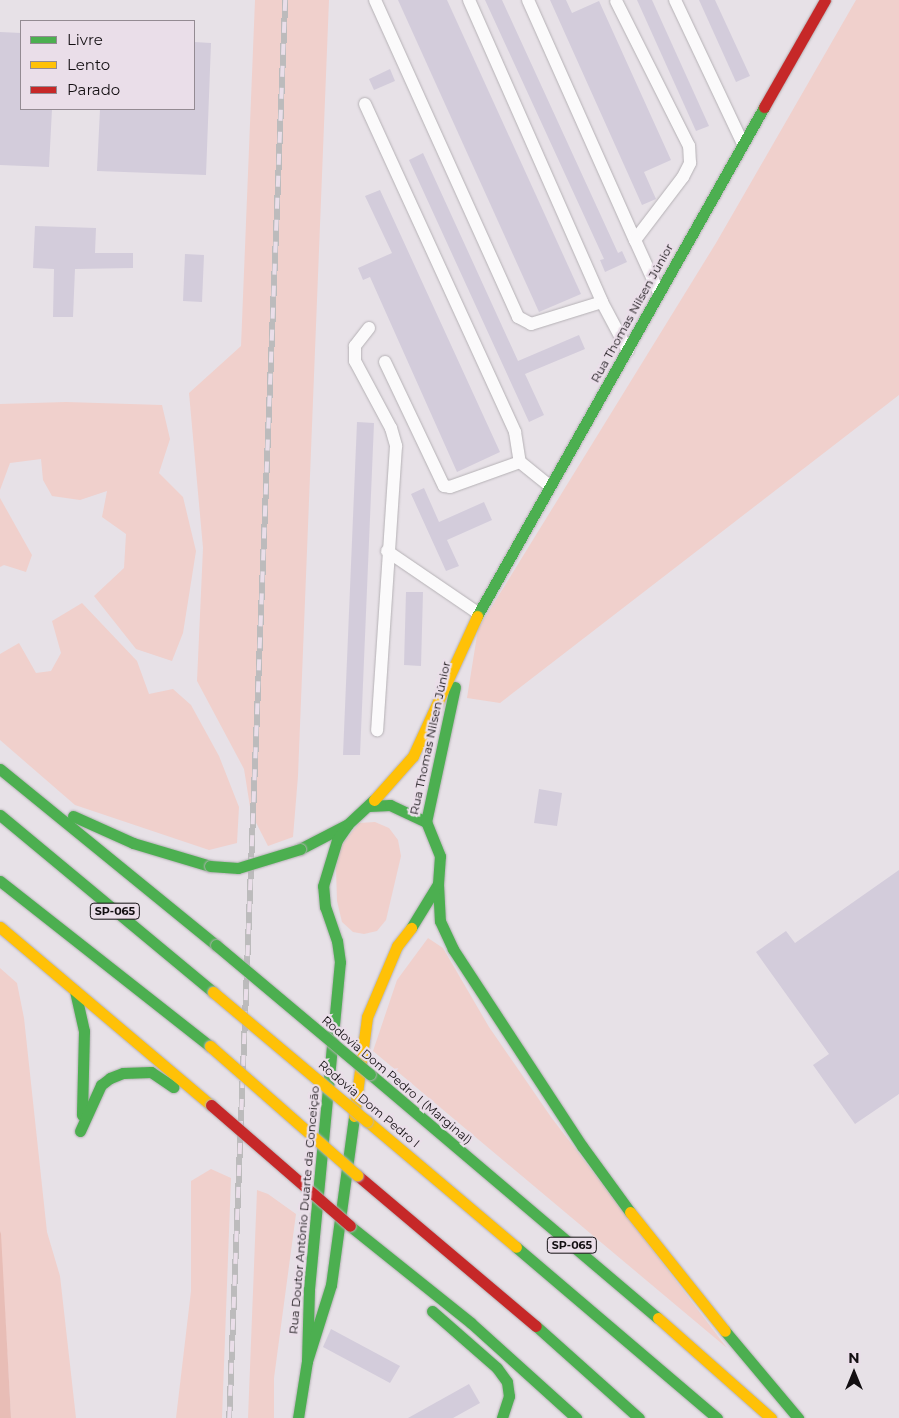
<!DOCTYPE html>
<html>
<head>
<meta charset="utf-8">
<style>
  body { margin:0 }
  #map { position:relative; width:899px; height:1418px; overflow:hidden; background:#e7e1e7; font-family:Montserrat,sans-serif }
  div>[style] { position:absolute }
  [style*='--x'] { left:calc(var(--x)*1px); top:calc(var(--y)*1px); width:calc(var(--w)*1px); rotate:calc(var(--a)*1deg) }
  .green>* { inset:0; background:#f0d0cc }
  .forest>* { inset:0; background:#e8bdb6 }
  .building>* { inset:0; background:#d3ccdb }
  .roads { filter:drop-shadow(0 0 1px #b5b1b5) drop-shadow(0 0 1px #b5b1b5) }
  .street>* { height:12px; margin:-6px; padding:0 6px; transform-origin:6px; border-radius:6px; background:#fbfafb }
  .fast>* { height:11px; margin:-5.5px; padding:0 5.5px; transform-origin:5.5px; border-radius:5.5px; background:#4caf50 }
  .slow>* { height:11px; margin:-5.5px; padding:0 5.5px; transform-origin:5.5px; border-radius:5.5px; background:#ffc107 }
  .jam>* { height:11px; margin:-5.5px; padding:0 5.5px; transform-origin:5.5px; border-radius:5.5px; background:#c62828 }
  .rail>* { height:5.5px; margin-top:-2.75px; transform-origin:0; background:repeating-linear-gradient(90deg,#eadee9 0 11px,#bcbbbc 0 22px); box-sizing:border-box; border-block:1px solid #bcbbbc }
  .bridges { filter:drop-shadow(0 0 1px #b5b1b5) drop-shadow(0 0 1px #b5b1b5) }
  .fast-bridge>* { height:11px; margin:-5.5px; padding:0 5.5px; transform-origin:5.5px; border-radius:5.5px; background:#4caf50 }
  .slow-bridge>* { height:11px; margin:-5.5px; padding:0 5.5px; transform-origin:5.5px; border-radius:5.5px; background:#ffc107 }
  .jam-bridge>* { height:11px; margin:-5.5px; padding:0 5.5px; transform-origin:5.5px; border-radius:5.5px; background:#c62828 }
  span { translate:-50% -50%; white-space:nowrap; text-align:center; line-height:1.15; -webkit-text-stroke:4.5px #eadee9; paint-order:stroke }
  .shield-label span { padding:1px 4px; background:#eadee9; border:1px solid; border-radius:4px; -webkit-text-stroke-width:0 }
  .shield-label { font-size:11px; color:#130f12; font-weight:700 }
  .street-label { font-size:12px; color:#130f12 }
  .legend { position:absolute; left:20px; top:20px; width:175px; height:90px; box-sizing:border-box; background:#eadee9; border:1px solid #948b93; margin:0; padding:6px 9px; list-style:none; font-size:15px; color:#130f12 }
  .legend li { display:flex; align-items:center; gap:10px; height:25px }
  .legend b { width:25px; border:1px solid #948b93 }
  .north { position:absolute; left:829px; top:1348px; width:50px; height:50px; -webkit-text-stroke:4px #eadee9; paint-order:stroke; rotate:0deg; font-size:14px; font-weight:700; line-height:20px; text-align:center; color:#130f12 }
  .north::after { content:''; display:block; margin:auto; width:18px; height:22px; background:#130f12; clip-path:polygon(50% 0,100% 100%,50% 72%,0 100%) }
</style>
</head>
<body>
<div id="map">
  <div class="green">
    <div style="clip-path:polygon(255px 0,329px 0,298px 776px,293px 837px,268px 846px,251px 813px,244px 769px,197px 681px,203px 548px,189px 393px,241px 346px)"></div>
    <div style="clip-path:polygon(856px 0,899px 0,899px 395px,500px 703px,467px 698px,478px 629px,716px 243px)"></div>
    <div style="clip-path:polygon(66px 402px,162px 405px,170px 439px,159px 473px,183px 497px,196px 551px,183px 633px,172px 661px,136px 649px,94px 596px,124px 568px,126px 534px,102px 517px,107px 491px,80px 500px,52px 496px,43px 480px,41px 459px,10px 463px,0 490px,0 404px)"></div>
    <div style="clip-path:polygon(0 498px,32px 555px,26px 572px,4px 565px,0 567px)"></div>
    <div style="clip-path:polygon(82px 603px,137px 661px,149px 694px,173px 689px,191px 705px,219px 756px,239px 807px,237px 843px,209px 850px,75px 805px,0 740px,0 654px,19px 643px,36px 673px,51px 671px,61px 653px,52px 621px)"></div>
    <div style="clip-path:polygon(375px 822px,389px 828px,398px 840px,401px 856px,386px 920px,377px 931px,364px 934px,353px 932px,342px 922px,337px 901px,336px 868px,340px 847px,359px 823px)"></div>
    <div style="clip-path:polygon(428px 938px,443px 948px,489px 1027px,551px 1117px,727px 1348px,373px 1051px,397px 980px)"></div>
    <div style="clip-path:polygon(0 968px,17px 983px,24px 1018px,47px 1232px,60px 1276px,76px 1418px,11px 1418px,0 1231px)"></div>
    <div style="clip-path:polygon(211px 1169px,231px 1178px,222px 1418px,176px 1418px,191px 1291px,191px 1181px)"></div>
    <div style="clip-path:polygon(257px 1190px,268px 1194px,296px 1214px,274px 1378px,274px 1418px,248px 1418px)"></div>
  </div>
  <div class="forest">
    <div style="clip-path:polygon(0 1231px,1px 1234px,11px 1418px,0 1418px)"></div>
  </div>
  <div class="building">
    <div style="clip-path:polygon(398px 0,447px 0,581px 294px,539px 312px)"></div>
    <div style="clip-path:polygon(485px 0,502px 0,618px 253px,622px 251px,627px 262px,605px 272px,600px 260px,604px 259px)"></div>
    <div style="clip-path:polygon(550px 0,566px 0,572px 13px,599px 1px,671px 160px,644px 172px,656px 199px,642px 205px)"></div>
    <div style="clip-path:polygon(637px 0,652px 0,709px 126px,696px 131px)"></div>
    <div style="clip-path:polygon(699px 0,715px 0,750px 76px,736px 82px)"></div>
    <div style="clip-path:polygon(0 32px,21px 33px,21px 109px,52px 109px,49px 167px,0 165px)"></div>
    <div style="clip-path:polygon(194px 42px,211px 43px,206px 175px,97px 171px,100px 109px,194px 109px)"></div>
    <div style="clip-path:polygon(390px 69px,395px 81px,374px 90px,369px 79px)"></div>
    <div style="clip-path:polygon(423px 153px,518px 361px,579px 335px,585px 349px,525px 374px,544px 415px,529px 422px,409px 160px)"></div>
    <div style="clip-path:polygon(380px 190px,500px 452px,457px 472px,370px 277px,363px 280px,358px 268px,392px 253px,365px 196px)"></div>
    <div style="clip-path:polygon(35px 226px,96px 228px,95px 253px,133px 253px,133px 268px,75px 269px,73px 317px,53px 317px,54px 269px,33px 268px)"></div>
    <div style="clip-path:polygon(185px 254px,204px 255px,202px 302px,183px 301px)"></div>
    <div style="clip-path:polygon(357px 422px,374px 423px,360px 755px,343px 755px)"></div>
    <div style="clip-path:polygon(424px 488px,439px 522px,484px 502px,492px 520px,447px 540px,459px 566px,446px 571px,411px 494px)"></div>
    <div style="clip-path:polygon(406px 592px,423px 592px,421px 666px,404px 665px)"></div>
    <div style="clip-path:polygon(539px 789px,562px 793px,557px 826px,534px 823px)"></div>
    <div style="clip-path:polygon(899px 870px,899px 1094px,855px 1124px,813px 1065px,829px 1054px,756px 952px,786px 931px,795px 943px)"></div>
    <div style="clip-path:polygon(331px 1329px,400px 1366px,390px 1383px,323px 1347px)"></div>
    <div style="clip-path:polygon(469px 1384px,480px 1403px,453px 1418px,408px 1418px)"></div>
  </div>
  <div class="roads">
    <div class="street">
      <div style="--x:375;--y:0;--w:348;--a:65.7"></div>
      <div style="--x:518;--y:317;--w:15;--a:28"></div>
      <div style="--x:531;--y:324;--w:74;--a:-17.2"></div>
      <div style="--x:469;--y:0;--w:330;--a:66.2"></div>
      <div style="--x:602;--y:302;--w:55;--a:62"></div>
      <div style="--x:528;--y:0;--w:263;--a:66"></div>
      <div style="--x:635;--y:240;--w:79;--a:-52.7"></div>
      <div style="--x:683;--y:177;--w:16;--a:-63"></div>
      <div style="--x:690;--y:163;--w:17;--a:-93"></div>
      <div style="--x:689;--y:146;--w:162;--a:-116.7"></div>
      <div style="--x:675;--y:0;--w:157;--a:64.7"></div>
      <div style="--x:365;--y:104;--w:361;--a:65.4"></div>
      <div style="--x:515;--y:432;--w:30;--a:81"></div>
      <div style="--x:520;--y:462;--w:36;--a:39"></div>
      <div style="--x:635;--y:240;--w:58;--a:65.6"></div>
      <div style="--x:369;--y:328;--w:23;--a:128"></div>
      <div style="--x:355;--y:346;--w:15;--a:90"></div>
      <div style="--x:355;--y:361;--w:76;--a:61.8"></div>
      <div style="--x:391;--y:428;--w:19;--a:74"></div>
      <div style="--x:396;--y:446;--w:285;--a:93.8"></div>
      <div style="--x:385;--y:362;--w:137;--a:64.6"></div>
      <div style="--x:444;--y:486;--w:6;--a:9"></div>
      <div style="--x:450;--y:487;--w:74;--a:-19.7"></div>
      <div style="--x:387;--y:551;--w:110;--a:34.3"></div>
    </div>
    <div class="fast">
      <div style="--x:477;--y:616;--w:584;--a:-60.58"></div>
      <div style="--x:0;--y:769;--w:279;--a:39.2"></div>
      <div style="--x:369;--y:806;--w:21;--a:-3"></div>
      <div style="--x:390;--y:805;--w:40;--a:25"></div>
      <div style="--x:0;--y:815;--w:277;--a:39.7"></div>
      <div style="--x:73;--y:816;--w:66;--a:24.2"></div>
      <div style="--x:133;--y:843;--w:80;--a:16.6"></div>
      <div style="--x:300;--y:849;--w:54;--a:-27.5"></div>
      <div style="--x:0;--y:881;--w:267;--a:38.2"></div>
      <div style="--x:438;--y:884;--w:37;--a:87"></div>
      <div style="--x:440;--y:921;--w:31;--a:65"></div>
      <div style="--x:453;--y:949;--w:235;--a:56.8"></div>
      <div style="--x:582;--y:1146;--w:82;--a:54"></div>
      <div style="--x:411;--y:928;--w:52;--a:-58.5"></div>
      <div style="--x:438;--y:884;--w:28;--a:-86"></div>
      <div style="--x:440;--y:856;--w:37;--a:-112"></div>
      <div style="--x:426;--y:822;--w:138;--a:-77.9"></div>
      <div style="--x:75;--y:991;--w:41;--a:77.3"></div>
      <div style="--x:84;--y:1031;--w:84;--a:91.4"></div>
      <div style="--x:370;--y:1074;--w:377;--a:40.3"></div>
      <div style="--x:80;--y:1131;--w:51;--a:-65.5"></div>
      <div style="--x:101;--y:1085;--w:11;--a:-38"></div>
      <div style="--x:110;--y:1078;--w:14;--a:-21"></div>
      <div style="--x:123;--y:1073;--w:28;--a:-2"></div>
      <div style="--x:151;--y:1072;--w:27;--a:34"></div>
      <div style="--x:350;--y:1226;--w:155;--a:38.7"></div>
      <div style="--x:471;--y:1323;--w:142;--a:42.1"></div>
      <div style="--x:516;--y:1247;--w:264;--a:40.4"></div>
      <div style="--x:432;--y:1311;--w:86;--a:41.2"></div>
      <div style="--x:497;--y:1368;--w:17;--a:54"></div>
      <div style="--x:507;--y:1382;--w:14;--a:82"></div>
      <div style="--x:509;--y:1396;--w:23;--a:108"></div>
      <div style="--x:536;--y:1326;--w:138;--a:41.8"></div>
      <div style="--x:725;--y:1331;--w:114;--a:50"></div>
      <div style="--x:307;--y:1361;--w:72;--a:-88.4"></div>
      <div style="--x:309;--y:1289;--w:328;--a:-84.6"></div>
      <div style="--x:340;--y:962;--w:21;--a:-98"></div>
      <div style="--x:337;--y:941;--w:36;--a:-109"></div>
      <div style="--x:325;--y:907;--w:21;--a:-95"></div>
      <div style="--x:323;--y:886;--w:48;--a:-73.1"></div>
      <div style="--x:337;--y:840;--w:19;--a:-55"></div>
      <div style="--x:348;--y:824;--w:35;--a:-43"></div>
      <div style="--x:298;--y:1418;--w:58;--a:-81"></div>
      <div style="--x:307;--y:1361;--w:80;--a:-72.5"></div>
      <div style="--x:331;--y:1285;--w:171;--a:-82.2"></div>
    </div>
    <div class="slow">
      <div style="--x:374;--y:800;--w:59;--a:-48.4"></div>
      <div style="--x:413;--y:756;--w:154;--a:-65.4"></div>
      <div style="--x:0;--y:927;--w:276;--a:40.2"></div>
      <div style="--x:354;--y:1116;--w:100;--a:-82.5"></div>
      <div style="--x:367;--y:1017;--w:77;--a:-67.1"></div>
      <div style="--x:397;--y:946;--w:23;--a:-52"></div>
      <div style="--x:367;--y:1121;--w:195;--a:40.2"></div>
      <div style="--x:630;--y:1212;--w:152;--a:51.4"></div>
      <div style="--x:658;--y:1318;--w:151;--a:41.5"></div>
    </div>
    <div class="jam">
      <div style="--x:764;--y:107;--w:123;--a:-60.3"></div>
      <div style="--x:357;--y:1175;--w:234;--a:40.2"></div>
    </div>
  </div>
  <div class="rail">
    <div style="--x:229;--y:1418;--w:1419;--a:-87.74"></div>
  </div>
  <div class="bridges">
    <div class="fast-bridge">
      <div style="--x:210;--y:866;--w:28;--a:4"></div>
      <div style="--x:238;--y:868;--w:65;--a:-17"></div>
      <div style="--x:216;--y:945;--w:201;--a:40"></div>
    </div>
    <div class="slow-bridge">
      <div style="--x:213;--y:992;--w:201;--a:40"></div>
      <div style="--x:210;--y:1046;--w:196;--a:41.3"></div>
    </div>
    <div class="jam-bridge">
      <div style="--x:211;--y:1105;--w:184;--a:41"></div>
    </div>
  </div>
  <div class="shield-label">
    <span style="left:115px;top:911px">SP-065</span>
    <span style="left:572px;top:1245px">SP-065</span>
  </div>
  <div class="street-label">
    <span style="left:632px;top:313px;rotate:-61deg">Rua Thomas Nilsen Júnior</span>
    <span style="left:430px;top:738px;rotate:-78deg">Rua Thomas Nilsen Júnior</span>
    <span style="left:397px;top:1080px;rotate:40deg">Rodovia Dom Pedro I (Marginal)</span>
    <span style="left:369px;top:1104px;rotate:40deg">Rodovia Dom Pedro I</span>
    <span style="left:304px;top:1210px;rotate:-85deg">Rua Doutor Antônio Duarte da Conceição</span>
  </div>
  <ul class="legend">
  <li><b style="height:6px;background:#4caf50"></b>Livre</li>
  <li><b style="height:6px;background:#ffc107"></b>Lento</li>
  <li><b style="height:6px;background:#c62828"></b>Parado</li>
  </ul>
  <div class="north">N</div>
</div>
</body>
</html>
